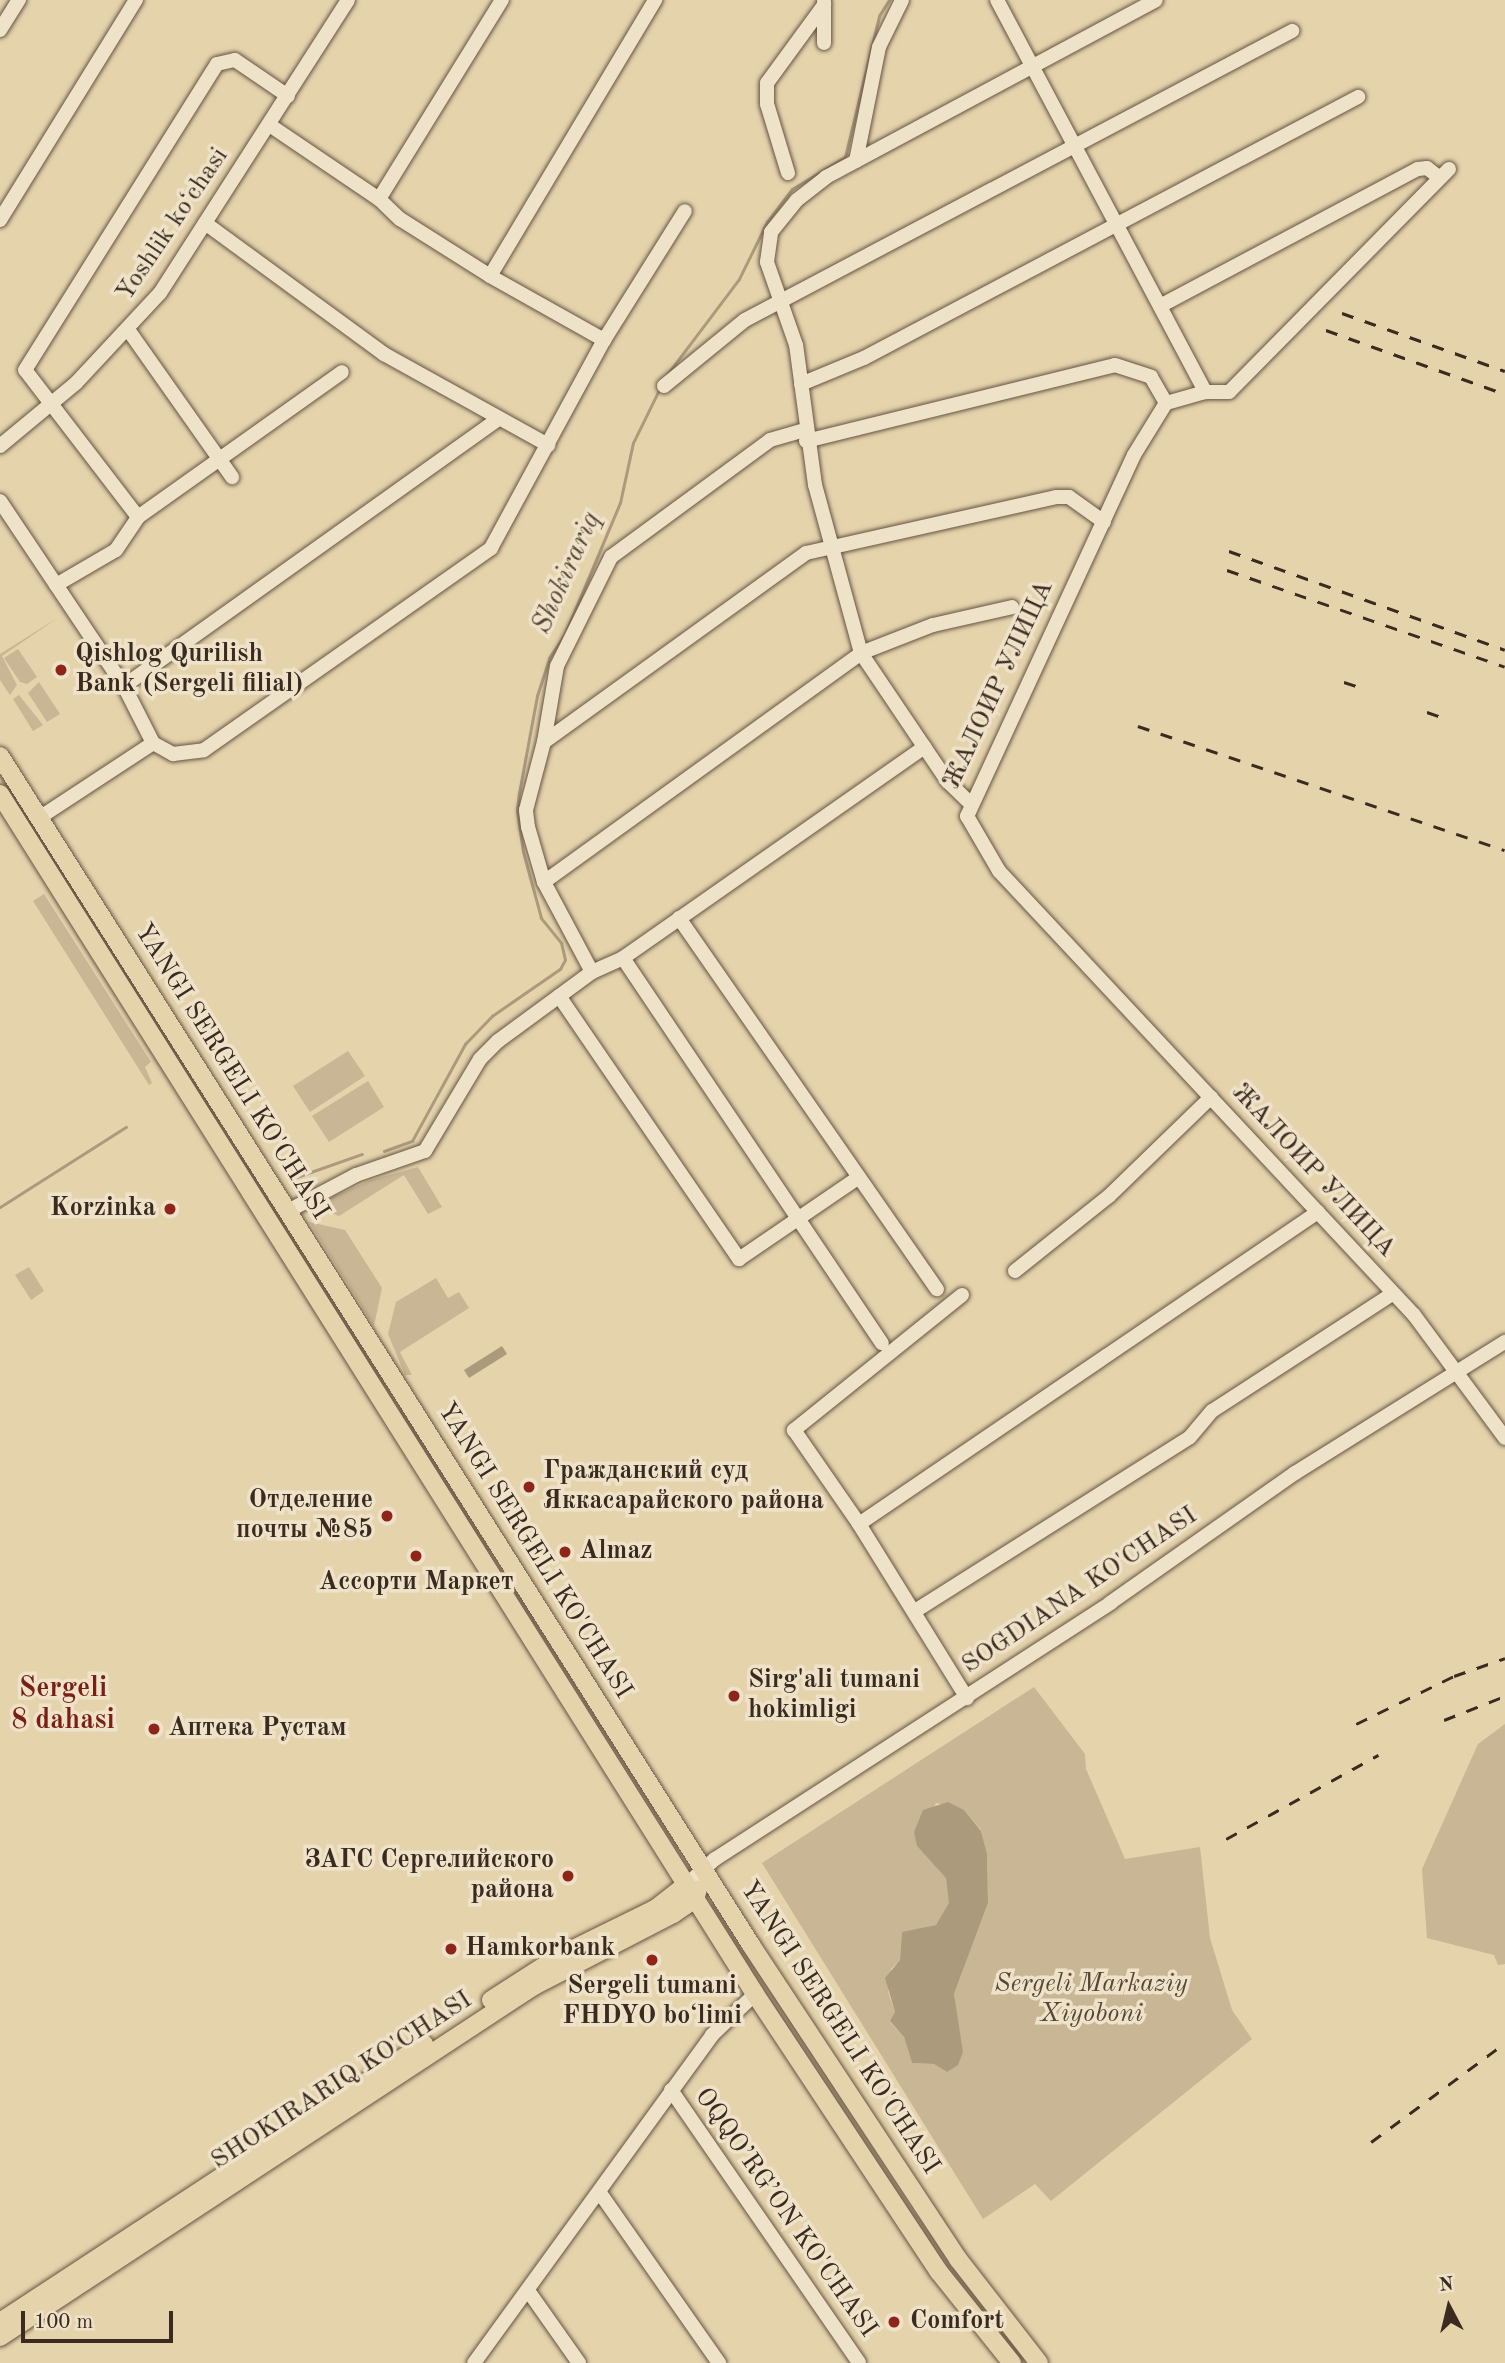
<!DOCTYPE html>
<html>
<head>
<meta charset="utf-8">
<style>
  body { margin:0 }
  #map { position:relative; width:1505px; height:2363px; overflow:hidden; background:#e5d3ac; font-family:"Old Standard TT",serif }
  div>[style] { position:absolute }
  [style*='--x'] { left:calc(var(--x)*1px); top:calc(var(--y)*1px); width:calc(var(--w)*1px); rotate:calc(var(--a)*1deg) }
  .green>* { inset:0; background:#c8b694 }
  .water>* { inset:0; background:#ab9a7c }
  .stream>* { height:2.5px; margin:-1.25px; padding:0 1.25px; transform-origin:1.25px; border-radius:1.25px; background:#ab9a7c }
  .roads { filter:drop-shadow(0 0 2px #665443) drop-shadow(0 0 2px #665443) }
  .minor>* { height:14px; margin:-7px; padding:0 7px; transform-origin:7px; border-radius:7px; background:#eee2c9 }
  .major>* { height:18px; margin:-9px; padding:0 9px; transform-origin:9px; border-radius:9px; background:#e5d3ac }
  .rail>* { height:2.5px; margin-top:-1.25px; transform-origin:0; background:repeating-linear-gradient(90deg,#3b2a20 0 12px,transparent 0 24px) }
  .dots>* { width:19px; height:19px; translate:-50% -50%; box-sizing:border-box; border:4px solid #eee2c9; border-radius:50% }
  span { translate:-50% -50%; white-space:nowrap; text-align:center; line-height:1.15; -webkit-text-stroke:7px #eee2c9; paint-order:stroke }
  .street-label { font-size:26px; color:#3b2a20 }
  .poi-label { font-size:26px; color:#3b2a20; font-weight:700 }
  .left { translate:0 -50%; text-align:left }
  .right { translate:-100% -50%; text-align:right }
  .park-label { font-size:26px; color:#574637; font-style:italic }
  .water-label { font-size:28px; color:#574637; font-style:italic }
  .neighbourhood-label { font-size:28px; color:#7a1f14; font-weight:700 }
  .north { position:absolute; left:1414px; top:2272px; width:70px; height:70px; -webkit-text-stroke:5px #eee2c9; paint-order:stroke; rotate:353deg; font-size:19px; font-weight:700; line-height:28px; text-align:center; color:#3b2a20 }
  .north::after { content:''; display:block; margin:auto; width:24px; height:32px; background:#3b2a20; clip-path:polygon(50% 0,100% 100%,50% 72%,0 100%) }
  .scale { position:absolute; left:21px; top:2311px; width:152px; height:32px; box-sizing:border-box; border:4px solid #3b2a20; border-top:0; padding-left:9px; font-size:21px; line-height:24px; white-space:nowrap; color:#3b2a20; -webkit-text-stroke:5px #eee2c9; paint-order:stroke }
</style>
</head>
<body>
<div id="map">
  <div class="green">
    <div style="clip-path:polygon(59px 617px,2px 656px,17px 685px,10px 695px,0 680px,0 654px)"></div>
    <div style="clip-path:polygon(18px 649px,37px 677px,27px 684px,20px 682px,4px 658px)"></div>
    <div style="clip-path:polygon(39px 682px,60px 714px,47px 722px,28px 693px)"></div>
    <div style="clip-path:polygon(19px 695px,43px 725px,33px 731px,13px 699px)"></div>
    <div style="clip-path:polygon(0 768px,222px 1121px,217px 1124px,0 779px)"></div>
    <div style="clip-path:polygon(44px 894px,151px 1062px,145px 1067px,152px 1083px,149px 1085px,33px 901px)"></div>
    <div style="clip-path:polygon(348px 1051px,365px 1076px,310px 1112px,293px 1086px)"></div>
    <div style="clip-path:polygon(368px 1081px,384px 1107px,329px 1142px,312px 1116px)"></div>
    <div style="clip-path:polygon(244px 1155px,387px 1382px,382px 1385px,239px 1158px)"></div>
    <div style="clip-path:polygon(418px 1167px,442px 1207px,428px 1214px,404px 1175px,339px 1216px,312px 1206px,371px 1180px)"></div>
    <div style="clip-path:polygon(309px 1222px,345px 1230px,382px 1288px,374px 1326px)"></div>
    <div style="clip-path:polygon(29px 1267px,44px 1291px,31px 1300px,15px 1275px)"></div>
    <div style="clip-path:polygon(436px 1278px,448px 1298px,459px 1292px,469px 1308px,400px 1352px,412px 1375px,405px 1375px,388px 1334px,396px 1302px)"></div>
    <div style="clip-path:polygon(403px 1407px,492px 1548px,487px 1552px,398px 1410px)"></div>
    <div style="clip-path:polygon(507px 1572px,682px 1846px,677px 1849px,503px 1575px)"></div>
    <div style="clip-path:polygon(evenodd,1034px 1687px,1085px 1754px,1086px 1769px,1125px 1859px,1200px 1847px,1210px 1938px,1232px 2010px,1252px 2039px,1051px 2201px,1035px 2184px,983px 2219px,762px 1863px,1034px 1687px,936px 1803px,964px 1810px,981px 1830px,987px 1855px,988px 1903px,954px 1994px,957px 2019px,947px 2072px,934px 2064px,912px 2063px,904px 2037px,890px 2022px,895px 2012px,888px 1992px,891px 1969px,900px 1960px,902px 1933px,936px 1925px,950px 1903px,946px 1877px,917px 1846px,936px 1803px)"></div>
    <div style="clip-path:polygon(1505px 1724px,1505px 1964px,1498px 1965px,1494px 1955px,1427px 1938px,1422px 1869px,1478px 1744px)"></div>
    <div style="clip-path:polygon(715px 1902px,912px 2209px,1027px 2363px,1020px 2363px,942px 2261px,840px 2114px,711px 1905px)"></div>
  </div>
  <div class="water">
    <div style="clip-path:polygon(502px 1346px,507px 1354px,469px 1378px,464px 1370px)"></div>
    <div style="clip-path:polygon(948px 1802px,964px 1810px,981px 1831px,987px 1854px,988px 1903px,954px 1994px,963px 2052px,958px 2065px,947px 2072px,934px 2064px,912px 2063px,904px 2037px,890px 2021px,895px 2012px,885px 1978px,900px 1960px,902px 1932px,936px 1925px,949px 1903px,946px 1878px,917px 1846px,914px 1832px,923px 1810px)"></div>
  </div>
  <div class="stream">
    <div style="--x:666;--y:376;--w:121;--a:-53"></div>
    <div style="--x:739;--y:279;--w:64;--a:-63.8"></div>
    <div style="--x:767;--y:222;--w:41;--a:-52.9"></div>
    <div style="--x:792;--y:189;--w:62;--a:-31.1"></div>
    <div style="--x:845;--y:157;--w:145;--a:-76.4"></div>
    <div style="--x:879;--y:16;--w:19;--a:-58"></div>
    <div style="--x:384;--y:1151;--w:30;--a:-20"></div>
    <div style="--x:412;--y:1141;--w:111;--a:-61.3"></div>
    <div style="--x:465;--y:1044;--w:39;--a:-46"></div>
    <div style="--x:492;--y:1016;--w:83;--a:-34.7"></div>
    <div style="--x:560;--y:969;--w:10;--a:-61"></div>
    <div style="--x:565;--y:960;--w:17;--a:-103"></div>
    <div style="--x:561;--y:943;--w:32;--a:-129"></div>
    <div style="--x:541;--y:918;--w:68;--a:-105.3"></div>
    <div style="--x:523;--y:852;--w:41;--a:-98.3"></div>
    <div style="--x:517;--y:811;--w:18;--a:-84"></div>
    <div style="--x:519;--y:793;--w:99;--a:-79.5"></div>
    <div style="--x:537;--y:696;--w:40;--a:-72"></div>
    <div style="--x:549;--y:658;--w:27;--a:-56"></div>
    <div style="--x:564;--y:636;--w:144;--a:-67.2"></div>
    <div style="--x:620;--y:503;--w:61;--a:-77.8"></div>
    <div style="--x:633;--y:443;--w:61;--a:-63.9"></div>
    <div style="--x:291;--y:1179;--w:75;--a:-19.4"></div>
    <div style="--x:0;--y:1207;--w:149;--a:-32.4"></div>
  </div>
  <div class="roads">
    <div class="minor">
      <div style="--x:997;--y:0;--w:444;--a:62"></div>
      <div style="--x:824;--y:1;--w:42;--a:90"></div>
      <div style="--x:0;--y:30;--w:36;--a:-58"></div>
      <div style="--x:271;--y:126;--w:130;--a:34.1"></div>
      <div style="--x:379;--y:199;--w:29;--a:44"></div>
      <div style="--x:400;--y:219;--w:107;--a:32.3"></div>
      <div style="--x:490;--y:276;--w:131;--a:29.3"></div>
      <div style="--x:856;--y:161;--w:116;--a:-78.6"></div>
      <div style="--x:879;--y:47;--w:52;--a:-63.9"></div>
      <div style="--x:1449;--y:169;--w:313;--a:134.6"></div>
      <div style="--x:1229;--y:392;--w:24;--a:180"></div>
      <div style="--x:1205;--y:392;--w:41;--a:164.2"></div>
      <div style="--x:1166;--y:403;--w:61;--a:121.6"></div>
      <div style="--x:1134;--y:455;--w:398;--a:114.8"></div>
      <div style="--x:967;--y:816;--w:64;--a:59.8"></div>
      <div style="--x:999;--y:871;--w:608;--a:46.93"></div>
      <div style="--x:1414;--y:1315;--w:153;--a:53.5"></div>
      <div style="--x:788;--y:173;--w:72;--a:-106.9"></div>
      <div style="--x:767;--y:104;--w:21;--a:-90"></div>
      <div style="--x:767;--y:83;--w:97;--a:-53.8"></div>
      <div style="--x:379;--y:199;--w:234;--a:-58.3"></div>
      <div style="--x:0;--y:220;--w:259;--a:-58.3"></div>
      <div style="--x:205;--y:223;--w:222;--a:36.2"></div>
      <div style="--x:384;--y:354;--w:188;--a:29"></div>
      <div style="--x:490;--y:276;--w:322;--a:-59.1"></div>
      <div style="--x:1160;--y:306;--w:292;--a:-28"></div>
      <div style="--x:1418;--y:169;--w:9;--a:-6"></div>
      <div style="--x:1427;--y:168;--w:16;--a:38"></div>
      <div style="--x:129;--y:331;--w:179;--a:54.8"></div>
      <div style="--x:801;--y:384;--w:68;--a:-22.4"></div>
      <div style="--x:864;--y:358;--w:559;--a:-27.85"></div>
      <div style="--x:664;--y:386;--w:104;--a:-39.2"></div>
      <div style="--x:745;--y:320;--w:619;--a:-27.85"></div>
      <div style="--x:806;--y:441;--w:318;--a:-13.8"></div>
      <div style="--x:1115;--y:365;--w:38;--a:18"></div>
      <div style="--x:1151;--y:377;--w:30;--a:60"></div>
      <div style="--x:0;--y:446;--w:99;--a:-39.7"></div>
      <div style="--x:76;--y:383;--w:123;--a:-47"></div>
      <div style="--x:160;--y:293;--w:348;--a:-57.3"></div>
      <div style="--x:0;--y:501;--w:223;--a:56.2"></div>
      <div style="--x:124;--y:686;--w:64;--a:63"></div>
      <div style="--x:153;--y:743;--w:23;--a:29"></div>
      <div style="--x:173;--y:754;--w:31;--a:-7"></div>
      <div style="--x:204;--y:750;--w:351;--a:-35.1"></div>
      <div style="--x:491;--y:548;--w:237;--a:-61.5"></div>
      <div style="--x:604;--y:340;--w:152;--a:-57.9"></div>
      <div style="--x:138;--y:517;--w:185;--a:-127.5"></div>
      <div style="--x:25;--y:370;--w:361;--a:-57.9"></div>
      <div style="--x:217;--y:64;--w:18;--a:-13"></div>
      <div style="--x:235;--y:60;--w:64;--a:34.2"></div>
      <div style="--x:56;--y:585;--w:69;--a:-30.3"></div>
      <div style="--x:116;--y:550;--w:40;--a:-56"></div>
      <div style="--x:138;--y:517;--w:250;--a:-35.4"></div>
      <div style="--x:124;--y:686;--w:458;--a:-35.5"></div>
      <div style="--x:544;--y:742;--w:77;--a:-80.3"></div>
      <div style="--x:557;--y:666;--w:122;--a:-63.6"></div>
      <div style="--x:611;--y:557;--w:197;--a:-36.3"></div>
      <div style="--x:770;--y:440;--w:36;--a:-16"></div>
      <div style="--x:971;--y:804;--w:32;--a:-136"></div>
      <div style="--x:948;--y:782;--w:156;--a:-124"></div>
      <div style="--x:861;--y:653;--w:174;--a:-105.3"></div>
      <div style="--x:815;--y:485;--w:141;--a:-97.7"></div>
      <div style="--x:796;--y:345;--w:88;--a:-109.3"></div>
      <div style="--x:767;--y:262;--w:30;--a:-82"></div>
      <div style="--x:771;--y:232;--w:41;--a:-50.9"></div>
      <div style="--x:797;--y:200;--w:37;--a:-38"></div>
      <div style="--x:826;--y:177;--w:374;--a:-28.2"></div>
      <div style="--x:39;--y:818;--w:136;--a:-33.3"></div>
      <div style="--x:544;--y:882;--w:391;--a:-35.8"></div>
      <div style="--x:861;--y:653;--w:77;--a:-21.3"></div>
      <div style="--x:933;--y:625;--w:81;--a:-12.8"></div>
      <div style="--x:679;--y:918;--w:452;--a:55.2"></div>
      <div style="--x:623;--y:958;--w:464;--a:56.1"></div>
      <div style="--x:592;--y:972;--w:102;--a:-118.1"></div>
      <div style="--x:544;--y:882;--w:57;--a:-106.2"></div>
      <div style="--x:528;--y:827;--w:17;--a:-97"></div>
      <div style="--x:526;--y:810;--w:70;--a:-75.2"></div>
      <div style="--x:544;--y:742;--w:323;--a:-35.8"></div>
      <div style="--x:806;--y:553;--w:256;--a:-12.6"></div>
      <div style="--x:1056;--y:497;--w:13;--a:0"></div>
      <div style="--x:1069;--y:497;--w:43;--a:35.5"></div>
      <div style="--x:559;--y:996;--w:319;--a:55.6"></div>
      <div style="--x:739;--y:1259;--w:145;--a:-34.3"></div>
      <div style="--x:288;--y:1211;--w:77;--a:-27.9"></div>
      <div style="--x:356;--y:1175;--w:73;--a:-19.2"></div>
      <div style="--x:425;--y:1151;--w:107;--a:-59.1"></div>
      <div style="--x:480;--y:1059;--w:25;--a:-45"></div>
      <div style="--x:498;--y:1041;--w:117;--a:-36.3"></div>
      <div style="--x:592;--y:972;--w:34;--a:-24"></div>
      <div style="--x:623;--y:958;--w:368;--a:-35"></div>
      <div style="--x:1015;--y:1271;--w:120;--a:-38.6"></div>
      <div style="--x:1109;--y:1196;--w:142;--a:-44.1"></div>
      <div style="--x:962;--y:1295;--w:216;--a:141.2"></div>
      <div style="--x:794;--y:1430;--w:114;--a:55.3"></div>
      <div style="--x:859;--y:1524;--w:205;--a:58.2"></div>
      <div style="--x:859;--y:1524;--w:555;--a:-34.21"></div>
      <div style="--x:915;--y:1611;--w:325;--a:-32.3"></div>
      <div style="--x:1190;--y:1437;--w:34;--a:-50"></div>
      <div style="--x:1212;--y:1411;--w:215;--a:-33"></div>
      <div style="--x:686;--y:1885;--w:39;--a:-42"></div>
      <div style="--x:715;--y:1859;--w:471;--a:-32.9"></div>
      <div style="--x:1110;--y:1603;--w:226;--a:-35.1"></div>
      <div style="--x:1295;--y:1473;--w:248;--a:-32"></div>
      <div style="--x:671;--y:2090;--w:331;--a:55.4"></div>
      <div style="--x:600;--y:2193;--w:208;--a:55"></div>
      <div style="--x:529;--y:2292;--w:87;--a:54.8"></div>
      <div style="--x:474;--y:2363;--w:405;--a:-54"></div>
      <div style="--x:712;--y:2035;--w:59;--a:-43.6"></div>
    </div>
    <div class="major">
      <div style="--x:0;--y:756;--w:1406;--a:57.72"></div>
      <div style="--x:751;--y:1945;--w:376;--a:56.6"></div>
      <div style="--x:958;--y:2259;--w:132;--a:52.1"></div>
      <div style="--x:0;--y:794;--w:1418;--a:57.82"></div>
      <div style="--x:755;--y:1994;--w:333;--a:56.5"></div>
      <div style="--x:939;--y:2272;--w:117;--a:51.3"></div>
      <div style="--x:491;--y:2000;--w:85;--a:-32.6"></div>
      <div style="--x:563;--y:1954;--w:102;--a:-26.1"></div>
      <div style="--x:655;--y:1909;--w:39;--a:-38"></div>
      <div style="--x:0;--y:2322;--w:507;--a:-33.25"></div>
      <div style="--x:0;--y:2337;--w:639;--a:-33.32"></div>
      <div style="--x:534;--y:1986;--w:157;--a:-27.4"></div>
      <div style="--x:673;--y:1914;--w:27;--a:-34"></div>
      <div style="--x:695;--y:1899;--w:10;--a:-73"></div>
    </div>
  </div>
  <div class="rail">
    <div style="--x:1342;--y:313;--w:173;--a:19.6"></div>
    <div style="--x:1326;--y:330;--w:190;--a:19.7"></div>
    <div style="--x:1229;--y:551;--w:293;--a:19.7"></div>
    <div style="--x:1227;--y:570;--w:294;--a:19.2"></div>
    <div style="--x:1344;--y:682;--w:19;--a:18"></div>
    <div style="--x:1427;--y:712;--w:18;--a:19"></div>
    <div style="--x:1138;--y:726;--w:387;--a:18.7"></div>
    <div style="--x:1444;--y:1720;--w:66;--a:-21.5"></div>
    <div style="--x:1356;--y:1724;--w:109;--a:-26.1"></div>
    <div style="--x:1454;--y:1676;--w:54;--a:-19.4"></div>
    <div style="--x:1226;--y:1839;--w:174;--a:-28.9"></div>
    <div style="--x:1371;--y:2142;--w:167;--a:-36.5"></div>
  </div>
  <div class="dots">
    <div style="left:61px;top:670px;background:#8f2418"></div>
    <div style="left:170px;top:1209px;background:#8f2418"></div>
    <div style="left:529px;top:1487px;background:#8f2418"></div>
    <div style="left:387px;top:1516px;background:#8f2418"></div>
    <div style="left:565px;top:1552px;background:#8f2418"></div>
    <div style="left:416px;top:1556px;background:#8f2418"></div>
    <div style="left:734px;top:1696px;background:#8f2418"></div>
    <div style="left:154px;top:1729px;background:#8f2418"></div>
    <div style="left:568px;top:1876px;background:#8f2418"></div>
    <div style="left:451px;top:1949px;background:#8f2418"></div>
    <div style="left:652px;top:1960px;background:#8f2418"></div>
    <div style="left:894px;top:2322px;background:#8f2418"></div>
  </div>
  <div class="street-label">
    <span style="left:173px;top:225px;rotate:-56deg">Yoshlik koʻchasi</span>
    <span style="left:999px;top:685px;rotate:-65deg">ЖАЛОИР УЛИЦА</span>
    <span style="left:231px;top:1072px;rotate:58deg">YANGI SERGELI KO'CHASI</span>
    <span style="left:1313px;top:1171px;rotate:47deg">ЖАЛОИР УЛИЦА</span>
    <span style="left:534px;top:1551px;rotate:58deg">YANGI SERGELI KO'CHASI</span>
    <span style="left:1080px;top:1591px;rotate:-34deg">SOGDIANA KO'CHASI</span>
    <span style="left:839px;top:2028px;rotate:57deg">YANGI SERGELI KO'CHASI</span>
    <span style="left:342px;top:2081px;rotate:-33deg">SHOKIRARIQ KO'CHASI</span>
    <span style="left:785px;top:2213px;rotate:55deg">OQQO’RG’ON KO'CHASI</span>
  </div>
  <div class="poi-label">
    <span class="left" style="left:75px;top:670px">Qishlog Qurilish<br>Bank (Sergeli filial)</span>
    <span class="right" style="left:156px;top:1209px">Korzinka</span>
    <span class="left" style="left:543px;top:1487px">Гражданский суд<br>Яккасарайского района</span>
    <span class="right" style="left:373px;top:1516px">Отделение<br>почты №85</span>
    <span class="left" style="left:579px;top:1552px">Almaz</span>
    <span style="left:416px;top:1583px">Ассорти Маркет</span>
    <span class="left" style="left:748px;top:1696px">Sirg'ali tumani<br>hokimligi</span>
    <span class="left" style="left:168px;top:1729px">Аптека Рустам</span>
    <span class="right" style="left:554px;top:1876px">ЗАГС Сергелийского<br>района</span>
    <span class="left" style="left:465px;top:1949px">Hamkorbank</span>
    <span style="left:652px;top:2002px">Sergeli tumani<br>FHDYO boʻlimi</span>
    <span class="left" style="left:910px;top:2322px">Comfort</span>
  </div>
  <div class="park-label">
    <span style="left:1091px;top:2000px">Sergeli Markaziy<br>Xiyoboni</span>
  </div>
  <div class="water-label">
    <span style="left:567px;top:573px;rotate:-66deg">Shokirariq</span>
  </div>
  <div class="neighbourhood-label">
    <span style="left:63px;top:1705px">Sergeli<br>8 dahasi</span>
  </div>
  <div class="north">N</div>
  <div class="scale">100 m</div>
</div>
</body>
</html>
